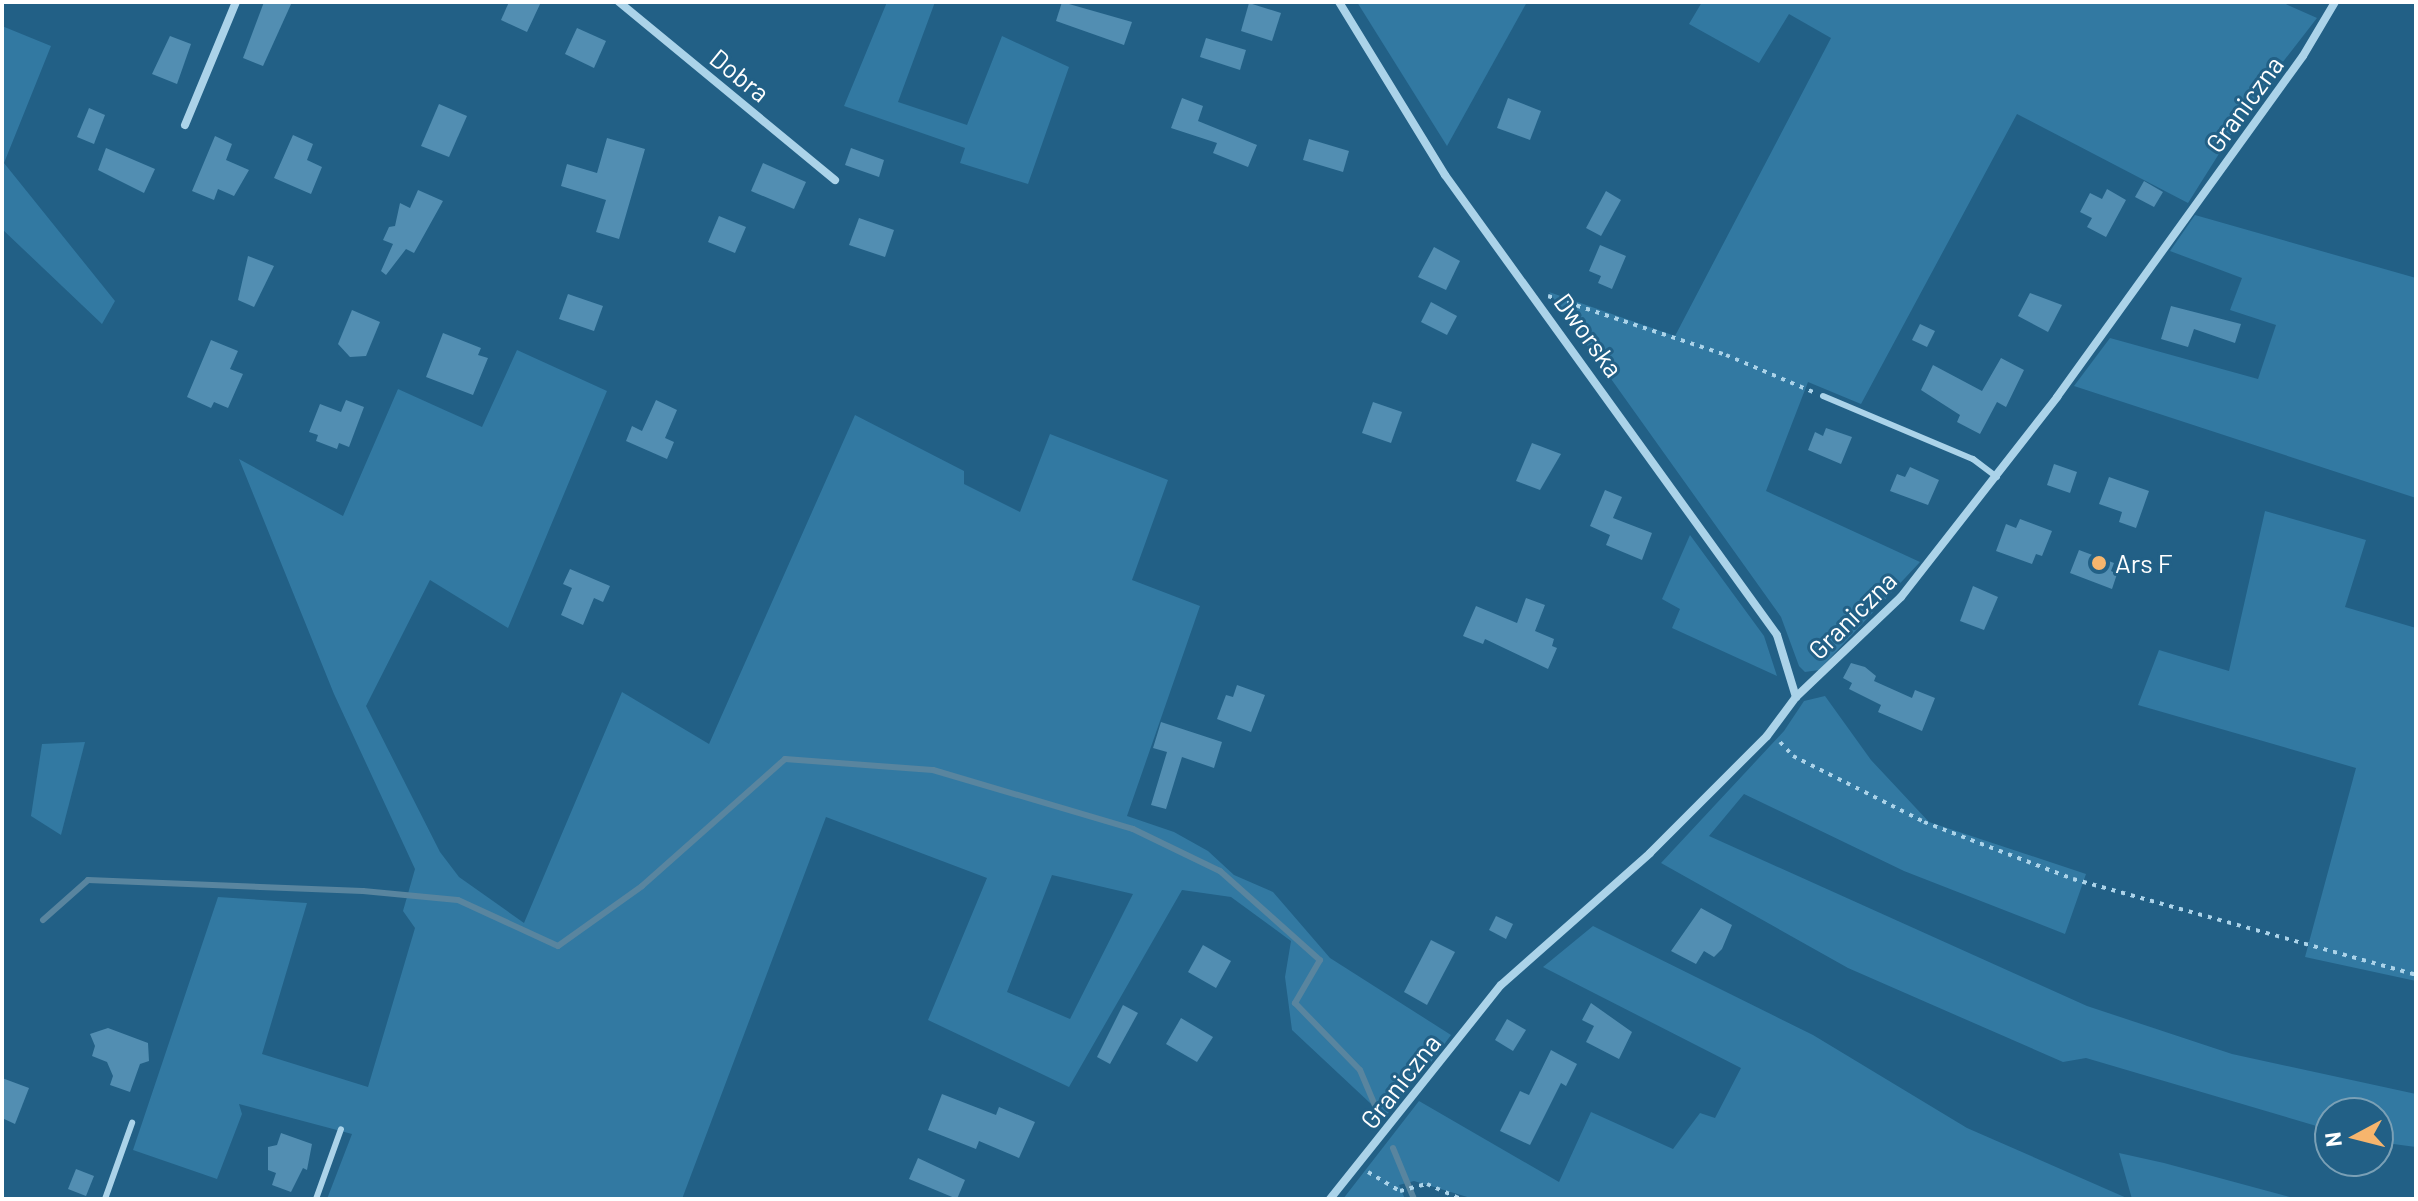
<!DOCTYPE html>
<html>
<head>
<meta charset="utf-8">
<style>
  body { margin:0 }
  #map { position:relative; width:2418px; height:1201px; overflow:hidden; background:#226086; font-family:Barlow,sans-serif }
  div>[style] { position:absolute }
  [style*='--x'] { left:calc(var(--x)*1px); top:calc(var(--y)*1px); width:calc(var(--w)*1px); rotate:calc(var(--a)*1deg) }
  .green>* { inset:0; background:#3279a2 }
  .stream>* { height:6px; margin:-3px; padding:0 3px; transform-origin:3px; border-radius:3px; background:#59859f }
  .building>* { inset:0; background:#528eb2 }
  .path>* { height:4px; margin-top:-2px; transform-origin:0; background:repeating-linear-gradient(90deg,#abd3e9 0 4px,transparent 0 10px) }
  .lane>* { height:6px; margin:-3px; padding:0 3px; transform-origin:3px; border-radius:3px; background:#abd3e9 }
  .street>* { height:8px; margin:-4px; padding:0 4px; transform-origin:4px; border-radius:4px; background:#abd3e9 }
  .dots>* { width:22px; height:22px; translate:-50% -50%; box-sizing:border-box; border:4px solid #226086; border-radius:50% }
  span { translate:-50% -50%; white-space:nowrap; text-align:center; line-height:1.15; -webkit-text-stroke:6px #226086; paint-order:stroke }
  .street-label { font-size:26px; color:#fff }
  .poi-label { font-size:26px; color:#fff }
  .left { translate:0 -50%; text-align:left }
  .frame { position:absolute; inset:0; border:4px solid #fff; pointer-events:none }
  .north { position:absolute; left:2314px; top:1097px; width:80px; height:80px; box-sizing:border-box; background:#226086; border:2px solid #7aa0b6; border-radius:50%; rotate:263deg; font-size:22px; font-weight:700; line-height:32px; text-align:center; color:#fff }
  .north::after { content:''; display:block; margin:auto; width:28px; height:36px; background:#f6b56d; clip-path:polygon(50% 0,100% 100%,50% 72%,0 100%) }
</style>
</head>
<body>
<div id="map">
  <div class="green">
    <div style="clip-path:polygon(887px 2px,935px 2px,898px 102px,967px 125px,1002px 36px,1069px 67px,1028px 184px,960px 163px,965px 148px,844px 106px)"></div>
    <div style="clip-path:polygon(1357px 2px,1527px 2px,1447px 146px)"></div>
    <div style="clip-path:polygon(1702px 2px,2281px 2px,2317px 18px,2251px 103px,2188px 203px,2017px 114px,1861px 404px,1808px 382px,1766px 491px,1920px 562px,1819px 670px,1805px 672px,1799px 666px,1781px 617px,1549px 292px,1675px 336px,1831px 38px,1789px 14px,1759px 63px,1689px 24px)"></div>
    <div style="clip-path:polygon(2px 26px,51px 46px,4px 163px,115px 301px,102px 324px,2px 229px)"></div>
    <div style="clip-path:polygon(2195px 215px,2416px 278px,2416px 498px,2074px 386px,2110px 338px,2258px 379px,2276px 325px,2230px 310px,2242px 278px,2170px 251px)"></div>
    <div style="clip-path:polygon(evenodd,517px 350px,607px 391px,508px 628px,430px 580px,366px 706px,440px 852px,459px 877px,524px 923px,622px 692px,709px 744px,855px 415px,964px 471px,964px 484px,1020px 512px,1050px 434px,1168px 480px,1132px 580px,1200px 606px,1127px 816px,1174px 832px,1208px 851px,1234px 875px,1273px 892px,1330px 958px,1451px 1035px,1431px 1062px,1418px 1057px,1419px 1072px,1385px 1117px,1292px 1030px,1285px 977px,1291px 941px,1231px 897px,1182px 890px,1069px 1087px,928px 1020px,987px 878px,826px 817px,682px 1199px,327px 1199px,352px 1134px,239px 1104px,242px 1114px,217px 1179px,133px 1150px,218px 897px,307px 903px,262px 1054px,368px 1087px,415px 928px,403px 911px,415px 869px,334px 694px,239px 459px,343px 516px,398px 389px,482px 427px,517px 350px,1052px 875px,1133px 894px,1070px 1019px,1007px 992px,1052px 875px)"></div>
    <div style="clip-path:polygon(2265px 511px,2366px 540px,2345px 607px,2416px 628px,2416px 981px,2305px 957px,2356px 768px,2138px 705px,2159px 650px,2229px 671px)"></div>
    <div style="clip-path:polygon(1690px 535px,1764px 636px,1777px 676px,1672px 628px,1680px 609px,1662px 599px)"></div>
    <div style="clip-path:polygon(1825px 696px,1871px 760px,1929px 822px,2086px 874px,2065px 934px,1904px 871px,1744px 794px,1709px 836px,2087px 1006px,2232px 1054px,2416px 1094px,2416px 1147px,2378px 1142px,2378px 1113px,2330px 1113px,2330px 1130px,2086px 1058px,2063px 1062px,1848px 968px,1661px 863px,1784px 731px,1804px 701px)"></div>
    <div style="clip-path:polygon(85px 742px,61px 835px,31px 816px,42px 744px)"></div>
    <div style="clip-path:polygon(1593px 926px,1813px 1035px,1967px 1128px,2129px 1199px,1474px 1199px,1414px 1181px,1399px 1185px,1405px 1199px,1343px 1199px,1419px 1101px,1559px 1182px,1591px 1112px,1673px 1149px,1700px 1113px,1715px 1118px,1741px 1068px,1543px 967px)"></div>
    <div style="clip-path:polygon(2119px 1153px,2164px 1163px,2297px 1199px,2132px 1199px)"></div>
  </div>
  <div class="stream">
    <div style="--x:43;--y:920;--w:60;--a:-41.6"></div>
    <div style="--x:88;--y:880;--w:275;--a:2.3"></div>
    <div style="--x:363;--y:891;--w:95;--a:5.4"></div>
    <div style="--x:458;--y:900;--w:110;--a:24.7"></div>
    <div style="--x:558;--y:946;--w:103;--a:-35.5"></div>
    <div style="--x:642;--y:886;--w:191;--a:-41.6"></div>
    <div style="--x:785;--y:759;--w:148;--a:4.3"></div>
    <div style="--x:933;--y:770;--w:209;--a:16.4"></div>
    <div style="--x:1133;--y:829;--w:97;--a:25.8"></div>
    <div style="--x:1220;--y:871;--w:134;--a:41.7"></div>
    <div style="--x:1320;--y:960;--w:50;--a:120.2"></div>
    <div style="--x:1295;--y:1003;--w:93;--a:45.9"></div>
    <div style="--x:1360;--y:1070;--w:49;--a:67.1"></div>
    <div style="--x:1393;--y:1148;--w:55;--a:67.6"></div>
  </div>
  <div class="building">
    <div style="clip-path:polygon(264px 2px,292px 2px,263px 66px,243px 58px)"></div>
    <div style="clip-path:polygon(509px 2px,541px 2px,527px 32px,501px 20px)"></div>
    <div style="clip-path:polygon(1062px 2px,1132px 22px,1124px 45px,1056px 21px)"></div>
    <div style="clip-path:polygon(1249px 3px,1281px 13px,1272px 41px,1241px 31px)"></div>
    <div style="clip-path:polygon(577px 28px,606px 41px,594px 68px,565px 54px)"></div>
    <div style="clip-path:polygon(170px 36px,191px 44px,177px 84px,152px 74px)"></div>
    <div style="clip-path:polygon(1206px 38px,1246px 50px,1240px 70px,1200px 57px)"></div>
    <div style="clip-path:polygon(1182px 98px,1203px 106px,1198px 121px,1257px 145px,1248px 167px,1213px 153px,1217px 143px,1171px 128px)"></div>
    <div style="clip-path:polygon(1508px 98px,1541px 111px,1530px 140px,1497px 128px)"></div>
    <div style="clip-path:polygon(439px 104px,467px 116px,449px 157px,421px 146px)"></div>
    <div style="clip-path:polygon(89px 108px,105px 115px,94px 144px,77px 137px)"></div>
    <div style="clip-path:polygon(293px 135px,313px 144px,307px 160px,322px 167px,311px 194px,274px 178px)"></div>
    <div style="clip-path:polygon(215px 136px,232px 144px,226px 160px,249px 170px,234px 196px,218px 189px,214px 200px,192px 191px)"></div>
    <div style="clip-path:polygon(607px 138px,645px 149px,619px 239px,596px 232px,606px 200px,561px 186px,567px 164px,597px 173px)"></div>
    <div style="clip-path:polygon(1309px 139px,1349px 151px,1343px 172px,1303px 160px)"></div>
    <div style="clip-path:polygon(106px 148px,155px 169px,144px 193px,98px 170px)"></div>
    <div style="clip-path:polygon(851px 148px,884px 160px,879px 177px,845px 165px)"></div>
    <div style="clip-path:polygon(763px 163px,806px 182px,794px 209px,751px 191px)"></div>
    <div style="clip-path:polygon(2144px 181px,2163px 192px,2154px 207px,2135px 197px)"></div>
    <div style="clip-path:polygon(2107px 189px,2126px 200px,2106px 237px,2087px 227px,2092px 218px,2080px 212px,2090px 193px,2102px 199px)"></div>
    <div style="clip-path:polygon(418px 190px,443px 201px,414px 253px,406px 249px,386px 275px,381px 271px,393px 244px,383px 240px,389px 227px,395px 226px,400px 203px,410px 208px)"></div>
    <div style="clip-path:polygon(1606px 191px,1621px 200px,1601px 236px,1586px 228px)"></div>
    <div style="clip-path:polygon(719px 216px,746px 227px,735px 253px,708px 242px)"></div>
    <div style="clip-path:polygon(859px 218px,894px 230px,885px 257px,849px 245px)"></div>
    <div style="clip-path:polygon(1600px 245px,1626px 256px,1612px 289px,1598px 283px,1601px 276px,1589px 271px)"></div>
    <div style="clip-path:polygon(1434px 247px,1460px 261px,1446px 290px,1418px 277px)"></div>
    <div style="clip-path:polygon(248px 256px,274px 266px,254px 307px,238px 300px)"></div>
    <div style="clip-path:polygon(2030px 293px,2062px 305px,2048px 332px,2018px 316px)"></div>
    <div style="clip-path:polygon(568px 294px,603px 306px,594px 331px,559px 319px)"></div>
    <div style="clip-path:polygon(1431px 302px,1457px 316px,1447px 335px,1421px 322px)"></div>
    <div style="clip-path:polygon(2171px 306px,2241px 324px,2235px 343px,2194px 329px,2188px 347px,2161px 339px)"></div>
    <div style="clip-path:polygon(352px 310px,380px 322px,366px 356px,350px 357px,338px 344px)"></div>
    <div style="clip-path:polygon(1920px 324px,1935px 331px,1927px 347px,1912px 340px)"></div>
    <div style="clip-path:polygon(443px 333px,481px 348px,478px 355px,488px 358px,473px 395px,426px 377px)"></div>
    <div style="clip-path:polygon(211px 340px,238px 351px,230px 369px,243px 374px,228px 408px,214px 402px,211px 408px,187px 397px)"></div>
    <div style="clip-path:polygon(2001px 358px,2024px 370px,2006px 407px,1997px 402px,1980px 434px,1957px 422px,1960px 415px,1921px 390px,1933px 365px,1982px 391px)"></div>
    <div style="clip-path:polygon(346px 400px,364px 407px,349px 447px,339px 443px,337px 449px,316px 441px,318px 435px,309px 432px,320px 404px,341px 412px)"></div>
    <div style="clip-path:polygon(656px 400px,677px 410px,665px 438px,674px 442px,667px 459px,626px 441px,632px 426px,642px 431px)"></div>
    <div style="clip-path:polygon(1373px 402px,1402px 412px,1391px 443px,1362px 433px)"></div>
    <div style="clip-path:polygon(1826px 428px,1852px 437px,1841px 464px,1808px 450px,1815px 432px,1823px 436px)"></div>
    <div style="clip-path:polygon(1532px 443px,1561px 454px,1540px 490px,1516px 481px)"></div>
    <div style="clip-path:polygon(2054px 464px,2077px 472px,2070px 493px,2047px 485px)"></div>
    <div style="clip-path:polygon(1910px 467px,1939px 480px,1928px 505px,1890px 491px,1897px 474px,1905px 477px)"></div>
    <div style="clip-path:polygon(2109px 477px,2149px 491px,2136px 528px,2119px 522px,2122px 512px,2099px 504px)"></div>
    <div style="clip-path:polygon(1605px 490px,1622px 497px,1613px 518px,1652px 533px,1642px 560px,1606px 545px,1610px 535px,1590px 526px)"></div>
    <div style="clip-path:polygon(2020px 519px,2052px 531px,2042px 556px,2036px 554px,2032px 564px,1996px 551px,2006px 524px,2016px 528px)"></div>
    <div style="clip-path:polygon(2079px 550px,2114px 563px,2111px 571px,2117px 574px,2112px 589px,2070px 573px)"></div>
    <div style="clip-path:polygon(570px 569px,610px 586px,603px 602px,594px 598px,583px 625px,561px 615px,572px 588px,563px 584px)"></div>
    <div style="clip-path:polygon(1973px 586px,1998px 597px,1984px 630px,1960px 621px)"></div>
    <div style="clip-path:polygon(1526px 598px,1545px 605px,1535px 631px,1554px 639px,1552px 646px,1557px 648px,1548px 669px,1485px 639px,1483px 644px,1463px 636px,1476px 606px,1517px 623px)"></div>
    <div style="clip-path:polygon(1851px 663px,1865px 667px,1876px 676px,1874px 681px,1912px 698px,1915px 690px,1935px 698px,1922px 731px,1878px 712px,1881px 705px,1849px 689px,1852px 683px,1843px 678px)"></div>
    <div style="clip-path:polygon(1237px 685px,1265px 695px,1251px 732px,1217px 719px,1226px 695px,1233px 697px)"></div>
    <div style="clip-path:polygon(1161px 722px,1222px 742px,1214px 768px,1182px 757px,1166px 809px,1151px 805px,1167px 752px,1153px 748px)"></div>
    <div style="clip-path:polygon(1701px 908px,1732px 925px,1722px 949px,1714px 957px,1704px 951px,1696px 964px,1671px 951px)"></div>
    <div style="clip-path:polygon(1496px 916px,1513px 924px,1506px 939px,1489px 930px)"></div>
    <div style="clip-path:polygon(1431px 940px,1455px 952px,1427px 1005px,1404px 992px)"></div>
    <div style="clip-path:polygon(1203px 945px,1231px 961px,1216px 988px,1188px 972px)"></div>
    <div style="clip-path:polygon(1591px 1003px,1632px 1032px,1619px 1059px,1586px 1042px,1594px 1026px,1582px 1020px)"></div>
    <div style="clip-path:polygon(1123px 1005px,1138px 1013px,1110px 1064px,1097px 1057px)"></div>
    <div style="clip-path:polygon(1181px 1018px,1213px 1037px,1197px 1062px,1166px 1044px)"></div>
    <div style="clip-path:polygon(1507px 1019px,1526px 1030px,1513px 1051px,1495px 1040px)"></div>
    <div style="clip-path:polygon(108px 1028px,148px 1043px,149px 1061px,140px 1064px,130px 1092px,110px 1085px,113px 1076px,107px 1062px,92px 1056px,95px 1046px,90px 1034px)"></div>
    <div style="clip-path:polygon(1551px 1050px,1577px 1064px,1566px 1086px,1561px 1083px,1530px 1145px,1500px 1131px,1520px 1091px,1529px 1095px)"></div>
    <div style="clip-path:polygon(2px 1078px,29px 1088px,15px 1124px,2px 1118px)"></div>
    <div style="clip-path:polygon(942px 1094px,996px 1115px,999px 1107px,1035px 1122px,1019px 1158px,979px 1141px,976px 1149px,928px 1130px)"></div>
    <div style="clip-path:polygon(281px 1133px,312px 1144px,307px 1170px,303px 1168px,291px 1192px,272px 1185px,276px 1173px,268px 1170px,268px 1147px,277px 1145px)"></div>
    <div style="clip-path:polygon(918px 1158px,965px 1180px,957px 1199px,909px 1179px)"></div>
    <div style="clip-path:polygon(76px 1169px,94px 1176px,86px 1196px,68px 1189px)"></div>
  </div>
  <div class="path">
    <div style="--x:1548;--y:296;--w:188;--a:18.3"></div>
    <div style="--x:1726;--y:355;--w:95;--a:23"></div>
    <div style="--x:1780;--y:742;--w:19;--a:47"></div>
    <div style="--x:1793;--y:756;--w:147;--a:26.7"></div>
    <div style="--x:1924;--y:822;--w:160;--a:20.9"></div>
    <div style="--x:2073;--y:879;--w:356;--a:15.6"></div>
    <div style="--x:1368;--y:1172;--w:37;--a:31"></div>
    <div style="--x:1400;--y:1191;--w:28;--a:-15"></div>
    <div style="--x:1427;--y:1184;--w:36;--a:24"></div>
  </div>
  <div class="lane">
    <div style="--x:1823;--y:396;--w:163;--a:22.8"></div>
    <div style="--x:1973;--y:459;--w:30;--a:37"></div>
    <div style="--x:105;--y:1199;--w:81;--a:-70.4"></div>
    <div style="--x:316;--y:1199;--w:74;--a:-70.3"></div>
  </div>
  <div class="street">
    <div style="--x:619;--y:2;--w:280;--a:39.5"></div>
    <div style="--x:1339;--y:2;--w:203;--a:58.5"></div>
    <div style="--x:1445;--y:175;--w:567;--a:54.18"></div>
    <div style="--x:1777;--y:635;--w:65;--a:73"></div>
    <div style="--x:185;--y:125;--w:133;--a:-67.5"></div>
    <div style="--x:1330;--y:1199;--w:274;--a:-51.4"></div>
    <div style="--x:1501;--y:985;--w:199;--a:-41.5"></div>
    <div style="--x:1650;--y:853;--w:165;--a:-45"></div>
    <div style="--x:1767;--y:736;--w:49;--a:-53.4"></div>
    <div style="--x:1796;--y:697;--w:145;--a:-43.6"></div>
    <div style="--x:1901;--y:597;--w:254;--a:-52"></div>
    <div style="--x:2057;--y:397;--w:420;--a:-54.2"></div>
    <div style="--x:2303;--y:56;--w:63;--a:-59.3"></div>
  </div>
  <div class="dots">
    <div style="left:2099px;top:563px;background:#f6b56d"></div>
  </div>
  <div class="street-label">
    <span style="left:740px;top:75px;rotate:39deg">Dobra</span>
    <span style="left:2244px;top:104px;rotate:-54deg">Graniczna</span>
    <span style="left:1589px;top:335px;rotate:54deg">Dworska</span>
    <span style="left:1852px;top:615px;rotate:-45deg">Graniczna</span>
    <span style="left:1400px;top:1081px;rotate:-52deg">Graniczna</span>
  </div>
  <div class="poi-label">
    <span class="left" style="left:2115px;top:563px">Ars F</span>
  </div>
  <div class="frame"></div>
  <div class="north">N</div>
</div>
</body>
</html>
